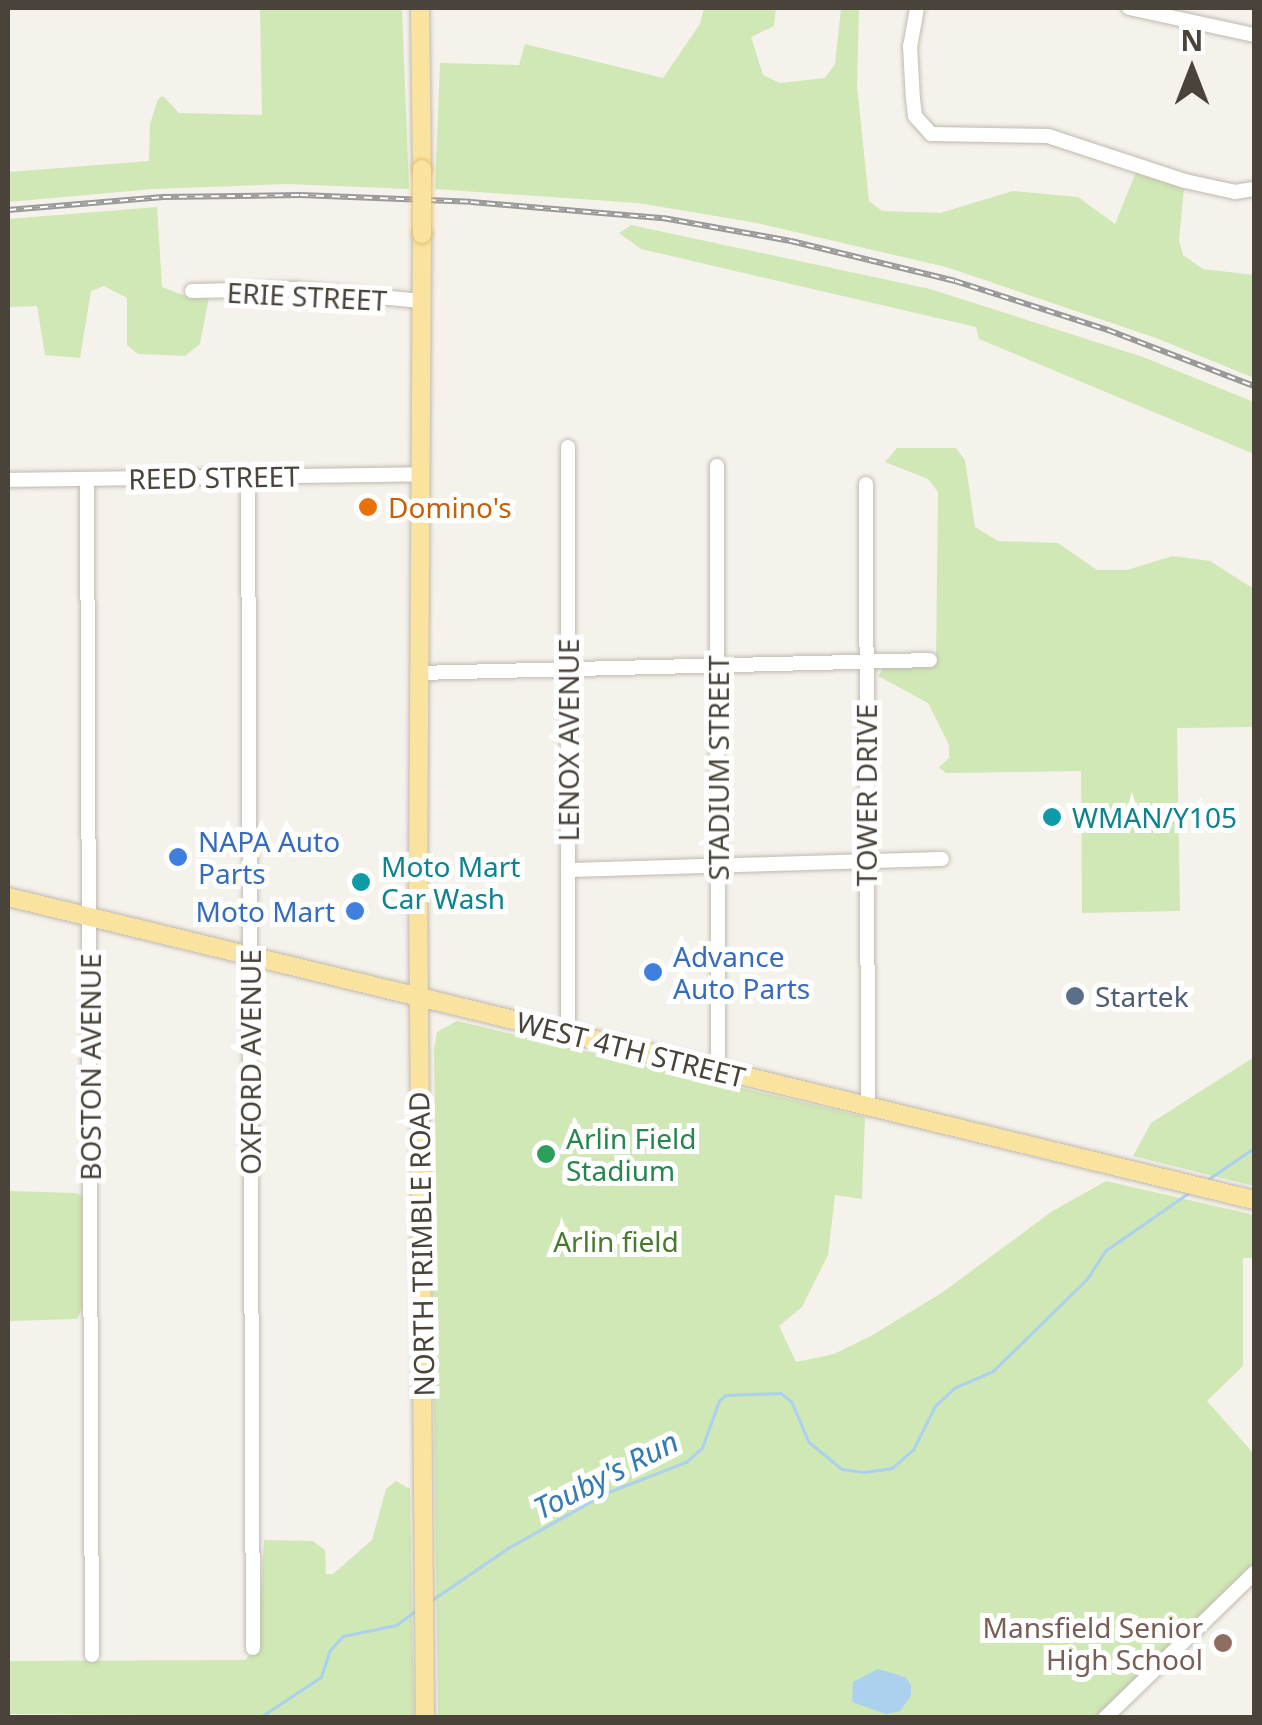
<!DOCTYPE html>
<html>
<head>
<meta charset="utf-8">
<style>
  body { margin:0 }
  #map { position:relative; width:1262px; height:1725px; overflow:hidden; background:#f5f2ec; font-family:"Noto Sans",sans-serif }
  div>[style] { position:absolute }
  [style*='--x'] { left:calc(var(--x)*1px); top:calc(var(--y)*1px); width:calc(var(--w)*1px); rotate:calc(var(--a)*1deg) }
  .green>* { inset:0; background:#d0e7b6 }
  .water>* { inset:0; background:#abd1ee }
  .stream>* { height:2.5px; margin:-1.25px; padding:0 1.25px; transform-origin:1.25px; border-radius:1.25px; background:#abd1ee }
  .roads { filter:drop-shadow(0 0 2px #c0baae) drop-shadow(0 0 2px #c0baae) }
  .minor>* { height:14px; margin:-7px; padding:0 7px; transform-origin:7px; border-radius:7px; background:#fff }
  .major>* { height:18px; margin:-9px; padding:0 9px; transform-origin:9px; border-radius:9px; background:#fae39f }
  .rail>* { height:6px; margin-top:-3px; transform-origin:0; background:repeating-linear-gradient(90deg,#fff 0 8px,#999 0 16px); box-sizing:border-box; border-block:2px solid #999 }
  .bridges { filter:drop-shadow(0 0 2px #e0c16f) drop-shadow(0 0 2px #e0c16f) }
  .major-bridge>* { height:18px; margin:-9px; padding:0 9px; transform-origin:9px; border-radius:9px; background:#fae39f }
  .dots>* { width:28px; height:28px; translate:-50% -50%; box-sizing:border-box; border:5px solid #fff; border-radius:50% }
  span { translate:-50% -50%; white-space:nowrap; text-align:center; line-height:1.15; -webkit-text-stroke:10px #fff; paint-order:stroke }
  .street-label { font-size:28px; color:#494339 }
  .food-label { font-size:28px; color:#c56008 }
  .left { translate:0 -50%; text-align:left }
  .culture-label { font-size:28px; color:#0d838f }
  .shop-label { font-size:28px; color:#366cbe }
  .right { translate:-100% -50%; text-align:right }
  .service-label { font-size:28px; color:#4e5e75 }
  .leisure-label { font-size:28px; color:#27864d }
  .park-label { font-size:28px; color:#487a2e }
  .education-label { font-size:28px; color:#785e54 }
  .water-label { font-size:30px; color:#357ab2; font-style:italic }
  .frame { position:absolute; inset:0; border:10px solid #494339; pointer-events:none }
  .north { position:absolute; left:1142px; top:20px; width:100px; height:100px; -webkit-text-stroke:8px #fff; paint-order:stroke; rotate:0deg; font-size:28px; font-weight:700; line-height:40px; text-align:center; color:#494339 }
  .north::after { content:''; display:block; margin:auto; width:35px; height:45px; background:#494339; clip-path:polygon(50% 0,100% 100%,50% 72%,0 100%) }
</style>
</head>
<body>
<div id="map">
  <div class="green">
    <div style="clip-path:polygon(260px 8px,402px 8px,409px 189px,288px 184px,153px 189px,8px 202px,8px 172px,149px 161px,150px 124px,158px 99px,163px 96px,179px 113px,262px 115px)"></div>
    <div style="clip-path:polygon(704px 8px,776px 8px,774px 26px,751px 37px,763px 75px,780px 83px,825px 78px,835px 64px,841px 8px,859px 8px,857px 86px,869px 201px,882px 211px,940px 213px,1013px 191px,1078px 197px,1115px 224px,1136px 172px,1184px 188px,1179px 240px,1183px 255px,1203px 269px,1254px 275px,1254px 378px,1156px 338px,946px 267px,757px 223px,638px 203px,435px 189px,440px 63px,519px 65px,525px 44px,663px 78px,700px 24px)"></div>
    <div style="clip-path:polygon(157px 207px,162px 287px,186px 296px,209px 297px,200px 344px,185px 356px,138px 354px,127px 345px,127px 298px,104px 286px,91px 291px,80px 358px,45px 355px,37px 306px,8px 307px,8px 219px)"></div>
    <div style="clip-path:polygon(631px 225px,930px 289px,1143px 357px,1254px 402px,1254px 454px,979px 339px,976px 327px,641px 249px,619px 233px)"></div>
    <div style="clip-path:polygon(897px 448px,956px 448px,965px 460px,975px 527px,998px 541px,1058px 543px,1097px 570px,1127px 570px,1173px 556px,1210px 561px,1254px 589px,1254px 727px,1177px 728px,1180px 911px,1082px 913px,1081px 771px,946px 773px,939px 767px,949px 758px,949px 745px,928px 703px,878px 676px,884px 667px,936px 661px,938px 492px,928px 479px,885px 462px)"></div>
    <div style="clip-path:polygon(457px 1021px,865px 1117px,862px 1199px,835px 1195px,828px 1255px,802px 1307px,779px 1326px,796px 1362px,834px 1354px,871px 1336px,943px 1292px,1051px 1212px,1106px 1181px,1254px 1215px,1254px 1258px,1243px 1258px,1243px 1366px,1207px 1401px,1254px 1454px,1254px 1563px,1097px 1717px,438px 1718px,432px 1266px,437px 1236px,434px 1050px,437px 1032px)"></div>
    <div style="clip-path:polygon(1254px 1057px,1254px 1186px,1133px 1156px,1151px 1123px)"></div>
    <div style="clip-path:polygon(8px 1191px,76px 1193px,85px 1198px,83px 1307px,77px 1319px,8px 1321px)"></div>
    <div style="clip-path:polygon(396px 1481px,410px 1489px,414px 1717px,8px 1714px,8px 1661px,245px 1660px,258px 1646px,264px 1540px,313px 1541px,325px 1550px,326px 1574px,333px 1574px,372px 1540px,386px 1489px)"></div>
  </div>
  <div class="water">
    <div style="clip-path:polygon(878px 1669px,905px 1677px,911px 1685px,911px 1696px,900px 1711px,886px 1714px,852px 1702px,853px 1682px)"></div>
  </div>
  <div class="stream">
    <div style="--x:1204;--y:1182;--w:60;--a:-34.2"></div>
    <div style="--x:432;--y:1600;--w:92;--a:-34.4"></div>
    <div style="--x:508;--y:1548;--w:112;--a:-29.3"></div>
    <div style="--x:606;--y:1493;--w:86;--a:-21.2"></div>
    <div style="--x:686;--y:1462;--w:21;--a:-41"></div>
    <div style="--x:702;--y:1448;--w:50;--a:-70.1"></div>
    <div style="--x:719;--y:1401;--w:9;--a:-41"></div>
    <div style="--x:726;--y:1395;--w:55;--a:-2.1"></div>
    <div style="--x:781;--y:1393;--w:14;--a:39"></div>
    <div style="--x:792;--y:1402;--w:43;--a:67"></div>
    <div style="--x:809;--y:1442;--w:43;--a:39.3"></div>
    <div style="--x:842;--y:1469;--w:22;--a:8"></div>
    <div style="--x:864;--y:1472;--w:28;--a:-8"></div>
    <div style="--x:892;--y:1468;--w:28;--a:-41"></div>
    <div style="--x:913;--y:1450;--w:49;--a:-63.4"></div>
    <div style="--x:935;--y:1406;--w:26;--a:-43"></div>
    <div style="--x:954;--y:1388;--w:43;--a:-23.6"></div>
    <div style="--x:993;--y:1371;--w:132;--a:-44.4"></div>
    <div style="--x:1087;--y:1279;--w:33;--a:-57"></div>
    <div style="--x:1105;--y:1251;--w:103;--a:-34.8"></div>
    <div style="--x:259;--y:1718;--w:74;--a:-33.5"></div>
    <div style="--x:321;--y:1677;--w:28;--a:-72"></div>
    <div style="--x:330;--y:1650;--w:19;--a:-47"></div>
    <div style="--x:343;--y:1636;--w:54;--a:-11.7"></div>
    <div style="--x:396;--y:1625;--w:26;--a:-36"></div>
  </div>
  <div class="roads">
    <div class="minor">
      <div style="--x:917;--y:8;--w:39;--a:100"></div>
      <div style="--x:910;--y:46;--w:53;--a:86.8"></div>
      <div style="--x:913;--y:99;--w:17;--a:83"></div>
      <div style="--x:915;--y:116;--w:24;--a:48"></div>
      <div style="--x:931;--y:134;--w:117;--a:1"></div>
      <div style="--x:1048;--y:136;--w:144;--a:18.2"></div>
      <div style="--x:1185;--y:181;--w:51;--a:12.4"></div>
      <div style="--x:1235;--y:192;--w:19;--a:-9"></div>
      <div style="--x:1129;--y:8;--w:128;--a:12.2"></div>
      <div style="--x:192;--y:291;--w:102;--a:-1.1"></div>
      <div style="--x:294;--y:289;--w:128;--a:5.4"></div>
      <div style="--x:568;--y:447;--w:586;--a:90"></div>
      <div style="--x:717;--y:466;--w:604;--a:89.91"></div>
      <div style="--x:248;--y:476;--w:1172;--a:89.76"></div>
      <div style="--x:87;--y:479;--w:1176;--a:89.76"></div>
      <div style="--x:8;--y:480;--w:412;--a:-0.8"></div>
      <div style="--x:866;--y:484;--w:622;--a:89.82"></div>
      <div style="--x:418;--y:673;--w:512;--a:-1.45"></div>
      <div style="--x:568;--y:870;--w:374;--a:-1.7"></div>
      <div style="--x:1105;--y:1718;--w:208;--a:-44.2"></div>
    </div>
    <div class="major">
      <div style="--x:420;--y:8;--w:161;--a:89.3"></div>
      <div style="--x:422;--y:234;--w:653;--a:90.35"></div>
      <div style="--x:418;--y:887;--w:831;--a:89.52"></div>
      <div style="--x:8;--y:897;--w:1282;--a:13.67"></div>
    </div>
  </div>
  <div class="rail">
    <div style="--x:8;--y:210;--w:156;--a:-4.8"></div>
    <div style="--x:163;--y:197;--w:137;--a:-0.8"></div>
    <div style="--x:300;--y:195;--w:171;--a:2.3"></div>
    <div style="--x:471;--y:202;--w:193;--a:4.8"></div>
    <div style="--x:663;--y:218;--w:130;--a:10.2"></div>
    <div style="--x:791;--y:241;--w:169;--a:13.7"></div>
    <div style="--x:955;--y:281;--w:161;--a:17.8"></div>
    <div style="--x:1108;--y:330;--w:156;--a:21"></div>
  </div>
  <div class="bridges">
    <div class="major-bridge">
      <div style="--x:422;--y:234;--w:65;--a:-90"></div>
    </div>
  </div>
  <div class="dots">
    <div style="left:368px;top:507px;background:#e8710a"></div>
    <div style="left:1052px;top:817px;background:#0f9aa8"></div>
    <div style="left:178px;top:857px;background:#3f7fe0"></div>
    <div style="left:361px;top:882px;background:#0f9aa8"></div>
    <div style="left:355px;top:911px;background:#3f7fe0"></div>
    <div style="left:653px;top:972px;background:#3f7fe0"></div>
    <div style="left:1075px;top:996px;background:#5c6f8a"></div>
    <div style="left:546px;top:1154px;background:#2e9e5b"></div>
    <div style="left:1223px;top:1643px;background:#8d6e63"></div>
  </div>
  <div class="street-label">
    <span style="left:307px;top:296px;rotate:3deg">ERIE STREET</span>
    <span style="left:214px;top:477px;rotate:-1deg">REED STREET</span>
    <span style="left:568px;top:740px;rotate:-90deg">LENOX AVENUE</span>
    <span style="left:718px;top:768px;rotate:-90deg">STADIUM STREET</span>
    <span style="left:866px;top:795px;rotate:-90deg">TOWER DRIVE</span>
    <span style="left:631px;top:1049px;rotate:14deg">WEST 4TH STREET</span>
    <span style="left:250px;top:1062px;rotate:-90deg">OXFORD AVENUE</span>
    <span style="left:90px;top:1067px;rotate:-90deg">BOSTON AVENUE</span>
    <span style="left:421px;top:1244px;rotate:-91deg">NORTH TRIMBLE ROAD</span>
  </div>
  <div class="food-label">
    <span class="left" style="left:388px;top:507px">Domino's</span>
  </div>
  <div class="culture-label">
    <span class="left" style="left:1072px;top:817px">WMAN/Y105</span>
    <span class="left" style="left:381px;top:882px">Moto Mart<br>Car Wash</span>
  </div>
  <div class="shop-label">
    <span class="left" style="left:198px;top:857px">NAPA Auto<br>Parts</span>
    <span class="right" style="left:335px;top:911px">Moto Mart</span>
    <span class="left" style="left:673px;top:972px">Advance<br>Auto Parts</span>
  </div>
  <div class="service-label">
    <span class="left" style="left:1095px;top:996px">Startek</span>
  </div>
  <div class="leisure-label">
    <span class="left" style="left:566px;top:1154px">Arlin Field<br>Stadium</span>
  </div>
  <div class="park-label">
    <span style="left:616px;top:1241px">Arlin field</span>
  </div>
  <div class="education-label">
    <span class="right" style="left:1203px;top:1643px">Mansfield Senior<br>High School</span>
  </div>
  <div class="water-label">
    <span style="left:606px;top:1475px;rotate:-27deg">Touby's Run</span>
  </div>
  <div class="frame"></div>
  <div class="north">N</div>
</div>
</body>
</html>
